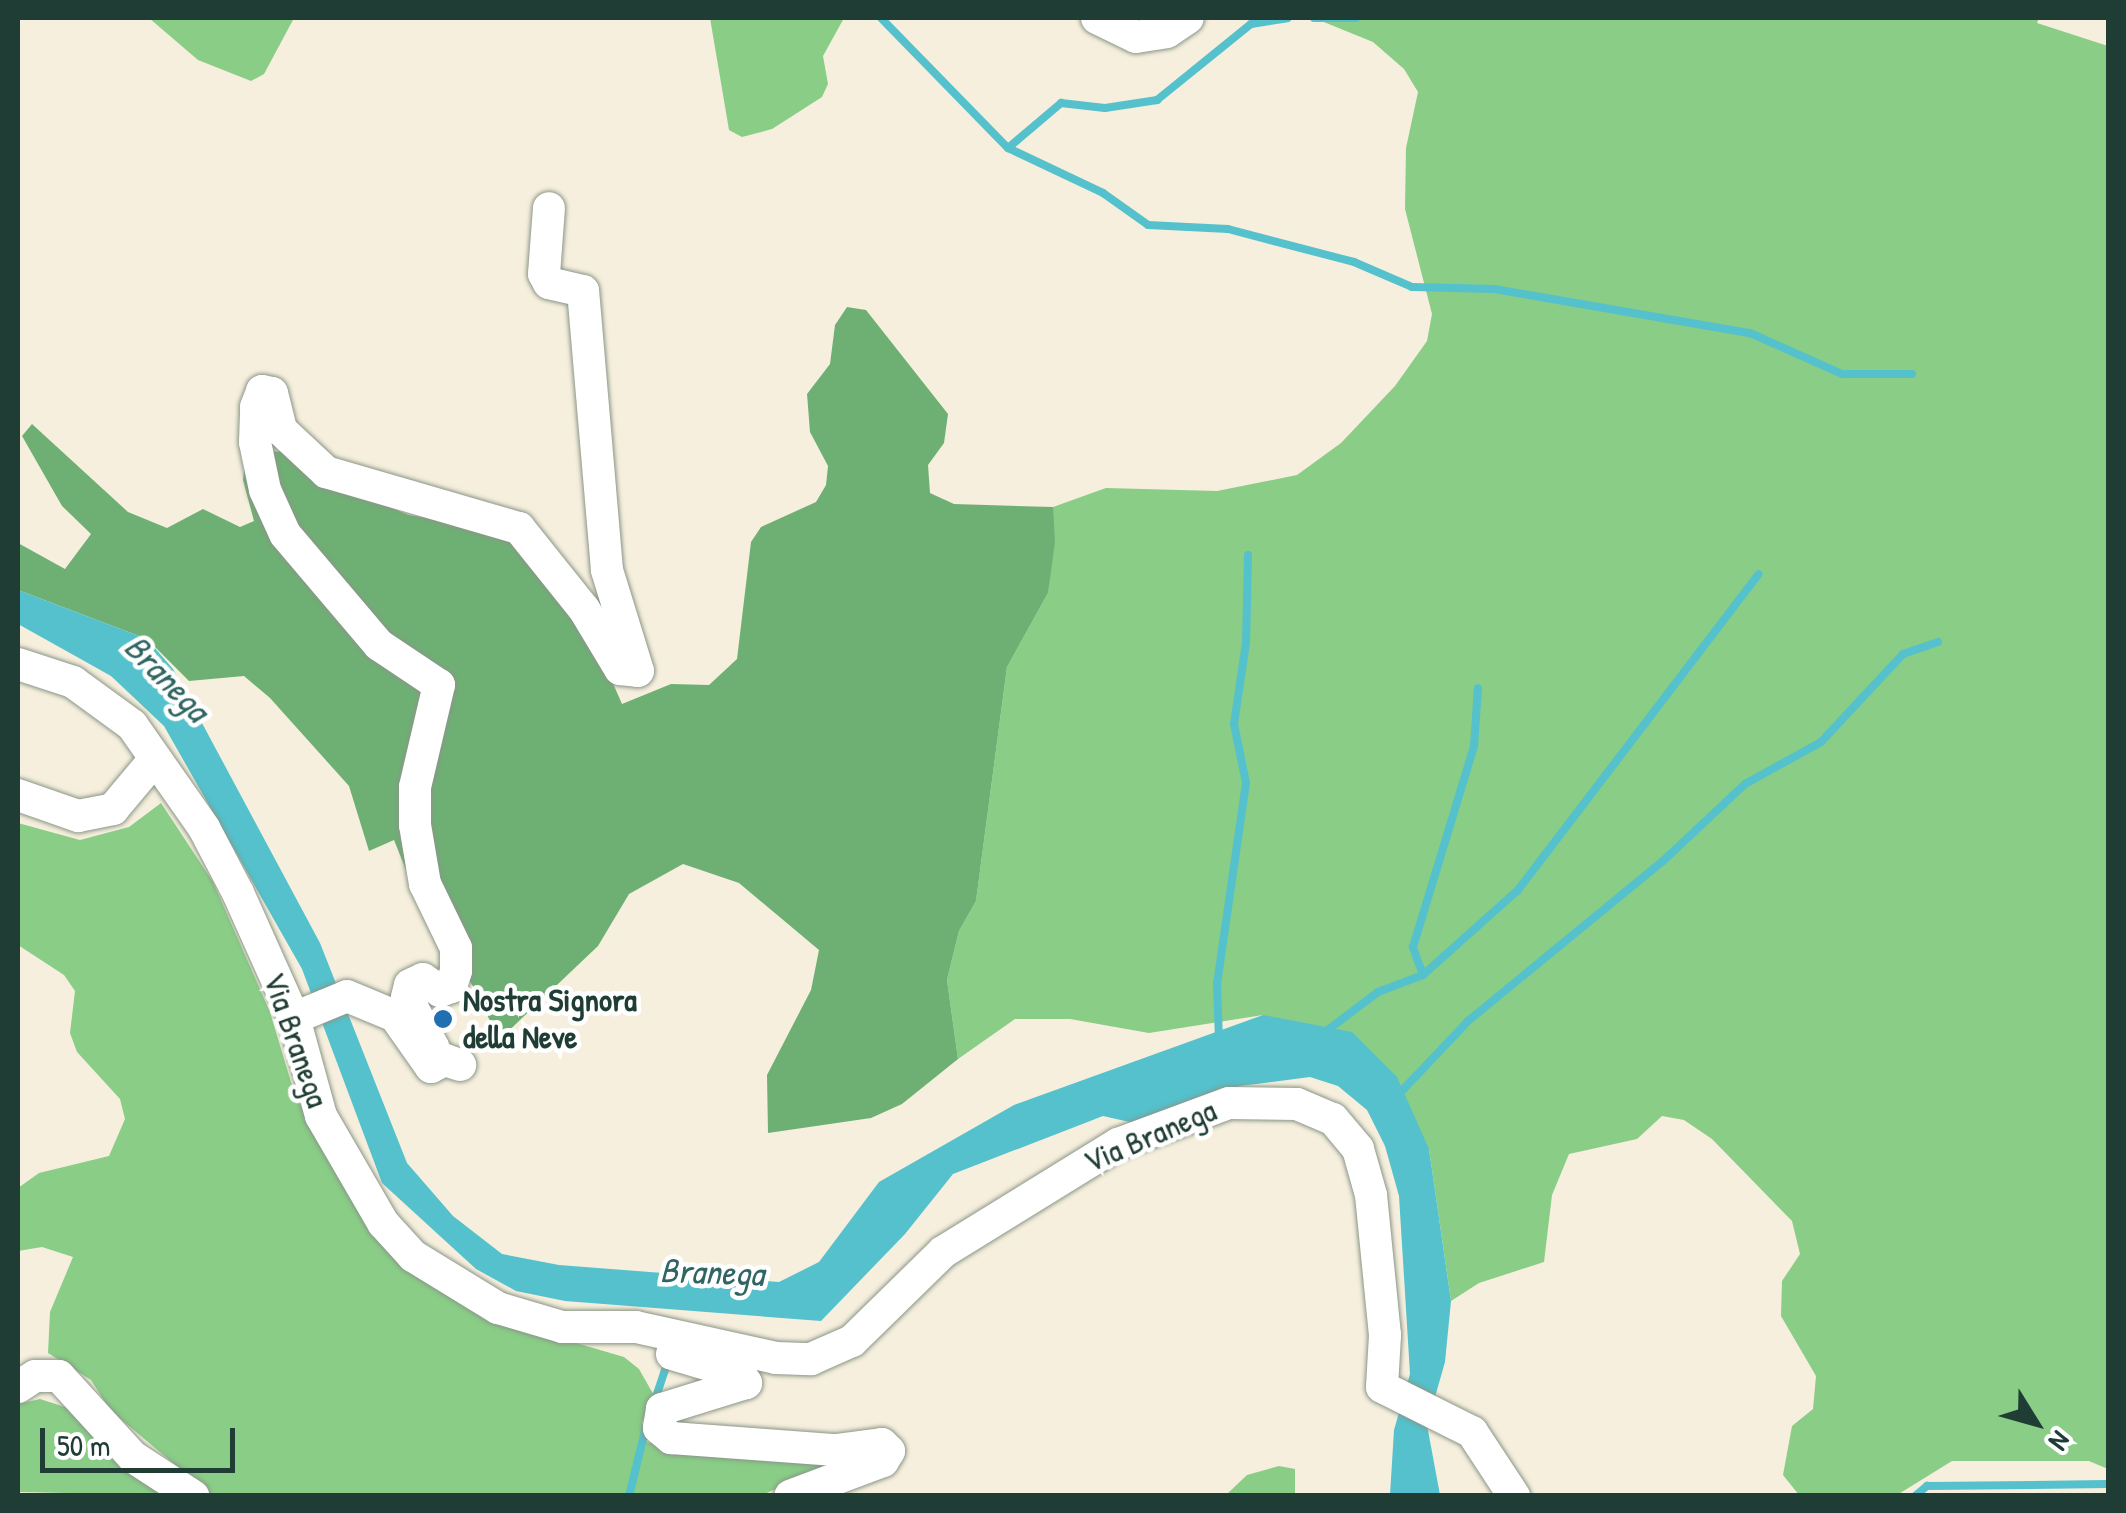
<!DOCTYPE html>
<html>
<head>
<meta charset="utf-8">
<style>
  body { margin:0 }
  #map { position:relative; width:2126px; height:1513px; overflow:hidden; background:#f6efdd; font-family:"Patrick Hand",sans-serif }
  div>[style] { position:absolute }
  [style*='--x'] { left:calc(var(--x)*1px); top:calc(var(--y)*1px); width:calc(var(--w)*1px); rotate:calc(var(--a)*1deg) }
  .green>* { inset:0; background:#89cd87 }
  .forest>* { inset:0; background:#6eb074 }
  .water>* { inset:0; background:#54c1cc }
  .stream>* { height:8px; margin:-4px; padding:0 4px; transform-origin:4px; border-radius:4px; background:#54c1cc }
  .roads { filter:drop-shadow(0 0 2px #8a9688) drop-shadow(0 0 2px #8a9688) }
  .minor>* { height:32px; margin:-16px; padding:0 16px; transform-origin:16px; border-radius:16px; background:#fff }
  .dots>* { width:28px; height:28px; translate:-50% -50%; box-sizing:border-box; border:5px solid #fff; border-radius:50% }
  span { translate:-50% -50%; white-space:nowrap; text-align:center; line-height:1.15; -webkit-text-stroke:9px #fff; paint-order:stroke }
  .poi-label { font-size:32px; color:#1f3d34; font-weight:700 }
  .left { translate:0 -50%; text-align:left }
  .street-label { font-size:32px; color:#1f3d34 }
  .water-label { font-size:35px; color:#2f6562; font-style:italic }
  .frame { position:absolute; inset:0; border:20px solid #1f3d34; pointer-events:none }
  .north { position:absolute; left:1986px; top:1373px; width:100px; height:100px; -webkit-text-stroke:8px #fff; paint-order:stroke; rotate:127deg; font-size:28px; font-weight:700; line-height:40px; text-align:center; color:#1f3d34 }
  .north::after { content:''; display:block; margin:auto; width:35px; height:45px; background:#1f3d34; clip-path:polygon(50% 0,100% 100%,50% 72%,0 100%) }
  .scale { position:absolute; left:40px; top:1428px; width:195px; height:45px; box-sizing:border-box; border:5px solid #1f3d34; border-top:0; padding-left:12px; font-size:30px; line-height:35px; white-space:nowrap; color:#1f3d34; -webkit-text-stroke:8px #fff; paint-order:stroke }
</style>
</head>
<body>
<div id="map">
  <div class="green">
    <div style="clip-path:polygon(149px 18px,294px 18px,264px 74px,251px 81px,198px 60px)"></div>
    <div style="clip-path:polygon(710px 18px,844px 18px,823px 56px,828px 84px,822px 97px,772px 129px,742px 137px,729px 130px)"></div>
    <div style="clip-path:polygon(1314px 18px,2039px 18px,2037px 23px,2108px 46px,2108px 1469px,2089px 1461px,1952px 1461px,1897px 1495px,1799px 1495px,1783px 1475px,1792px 1426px,1813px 1409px,1816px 1376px,1781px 1316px,1782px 1281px,1800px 1254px,1792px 1221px,1712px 1139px,1684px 1120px,1662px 1116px,1637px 1139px,1569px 1154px,1552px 1195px,1544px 1262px,1479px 1283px,1451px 1301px,1429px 1149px,1263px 1015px,1149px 1033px,1070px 1019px,1015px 1019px,958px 1059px,947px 980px,959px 931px,976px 901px,1007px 667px,1048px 593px,1053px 507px,1106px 488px,1217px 491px,1297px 475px,1341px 443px,1395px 386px,1427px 341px,1432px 314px,1405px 209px,1406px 148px,1418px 92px,1404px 69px,1373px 42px)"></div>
    <div style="clip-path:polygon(161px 803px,213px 882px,270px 1012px,294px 1092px,343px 1184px,525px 1328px,624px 1357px,639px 1369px,656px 1399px,642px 1422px,645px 1441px,663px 1448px,832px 1465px,762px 1495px,211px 1495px,110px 1410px,91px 1380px,48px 1353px,50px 1312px,73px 1257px,42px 1247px,18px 1251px,18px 1188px,39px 1173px,109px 1156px,125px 1119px,120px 1099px,77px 1052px,70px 1033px,75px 991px,64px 975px,18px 945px,18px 823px,80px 840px,129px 827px)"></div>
    <div style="clip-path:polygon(40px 1399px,71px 1409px,167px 1495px,18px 1492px,18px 1404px)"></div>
    <div style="clip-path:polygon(1279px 1466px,1295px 1469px,1295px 1495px,1226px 1495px,1247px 1475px)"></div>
  </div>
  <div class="forest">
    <div style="clip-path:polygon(847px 307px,866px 310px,948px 414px,944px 443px,928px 465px,930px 493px,954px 504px,1053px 507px,1055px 542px,1048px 593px,1007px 667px,976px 901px,959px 931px,947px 980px,958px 1059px,902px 1104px,871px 1118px,768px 1133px,767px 1075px,811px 990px,819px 950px,739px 883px,683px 864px,629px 894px,598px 946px,499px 1040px,475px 989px,426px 920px,394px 840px,369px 851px,349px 786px,270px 698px,244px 676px,189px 681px,147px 639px,18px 590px,18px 543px,65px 569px,91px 534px,62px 506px,22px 436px,32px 424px,128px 512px,167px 528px,203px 509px,240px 527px,254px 521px,243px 480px,246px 453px,286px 451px,325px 481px,409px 515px,506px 530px,594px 640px,622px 704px,671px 684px,709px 685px,737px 659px,751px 542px,761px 527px,816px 502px,826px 485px,828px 466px,810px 432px,807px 394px,830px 364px,835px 325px)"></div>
  </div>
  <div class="water">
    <div style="clip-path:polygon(18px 590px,147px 639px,173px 669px,320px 943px,407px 1163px,453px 1216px,502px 1254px,559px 1265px,779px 1282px,819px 1262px,879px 1182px,1014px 1105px,1263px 1015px,1352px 1032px,1397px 1077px,1429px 1149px,1451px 1301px,1445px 1362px,1427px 1425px,1440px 1495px,1390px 1495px,1394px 1430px,1410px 1374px,1399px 1196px,1385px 1146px,1367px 1110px,1338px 1086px,1310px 1077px,1240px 1086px,1134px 1123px,1103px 1116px,953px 1174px,905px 1234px,821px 1321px,565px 1301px,516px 1291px,476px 1269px,382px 1183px,302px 969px,164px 726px,111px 676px,18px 624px)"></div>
  </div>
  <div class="stream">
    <div style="--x:881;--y:18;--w:182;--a:45.7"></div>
    <div style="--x:1008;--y:148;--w:105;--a:25.3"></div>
    <div style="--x:1103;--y:193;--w:55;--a:35.4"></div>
    <div style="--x:1148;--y:225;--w:80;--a:2.9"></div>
    <div style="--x:1228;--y:229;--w:130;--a:14.7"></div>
    <div style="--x:1354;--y:262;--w:63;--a:23.3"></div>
    <div style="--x:1412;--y:287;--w:82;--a:1.4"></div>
    <div style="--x:1494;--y:289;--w:260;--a:9.8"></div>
    <div style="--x:1750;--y:333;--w:101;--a:24"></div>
    <div style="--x:1842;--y:374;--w:70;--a:0"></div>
    <div style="--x:1314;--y:18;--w:42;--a:0"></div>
    <div style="--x:1008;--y:148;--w:70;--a:-40.3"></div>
    <div style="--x:1061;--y:103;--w:44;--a:6.5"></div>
    <div style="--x:1105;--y:108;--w:53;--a:-8.7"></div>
    <div style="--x:1157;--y:100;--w:121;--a:-39"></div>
    <div style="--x:1251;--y:24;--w:37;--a:-9"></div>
    <div style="--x:1423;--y:975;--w:30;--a:-110"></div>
    <div style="--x:1413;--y:947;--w:210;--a:-73.1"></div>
    <div style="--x:1474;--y:746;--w:58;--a:-86.1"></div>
    <div style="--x:1325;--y:1032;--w:66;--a:-37"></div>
    <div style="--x:1378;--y:992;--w:48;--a:-20.7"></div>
    <div style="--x:1423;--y:975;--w:127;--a:-41.8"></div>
    <div style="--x:1518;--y:890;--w:397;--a:-52.7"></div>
    <div style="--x:1219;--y:1041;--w:57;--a:-92"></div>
    <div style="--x:1217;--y:984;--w:203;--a:-81.8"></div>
    <div style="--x:1246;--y:783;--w:60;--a:-101.5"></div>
    <div style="--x:1234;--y:724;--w:82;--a:-81.6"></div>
    <div style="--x:1246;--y:643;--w:88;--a:-88.7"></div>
    <div style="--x:1398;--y:1095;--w:102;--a:-46.6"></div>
    <div style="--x:1468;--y:1021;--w:252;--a:-39.4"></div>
    <div style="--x:1663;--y:861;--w:112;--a:-43.2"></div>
    <div style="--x:1745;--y:784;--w:87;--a:-28.9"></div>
    <div style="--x:1821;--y:742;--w:120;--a:-47"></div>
    <div style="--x:1903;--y:654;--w:37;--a:-19"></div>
    <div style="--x:655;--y:1400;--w:41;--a:-71.6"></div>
    <div style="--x:629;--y:1496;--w:71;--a:-76.2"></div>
    <div style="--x:1915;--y:1496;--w:16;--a:-40"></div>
    <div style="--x:1927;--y:1486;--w:181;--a:-0.6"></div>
  </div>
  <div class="roads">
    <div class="minor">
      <div style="--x:1097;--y:18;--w:43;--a:26"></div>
      <div style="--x:1136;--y:37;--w:31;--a:-9"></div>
      <div style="--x:1167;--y:32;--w:25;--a:-34"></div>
      <div style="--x:18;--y:664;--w:58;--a:18.1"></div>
      <div style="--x:73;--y:682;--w:73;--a:36.1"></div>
      <div style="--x:132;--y:725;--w:126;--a:55"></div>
      <div style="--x:204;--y:828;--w:73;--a:62.4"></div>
      <div style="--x:238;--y:893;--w:137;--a:65.9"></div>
      <div style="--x:294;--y:1018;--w:102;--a:74.6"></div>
      <div style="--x:321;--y:1116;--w:124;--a:59.9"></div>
      <div style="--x:383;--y:1223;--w:45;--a:47.7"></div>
      <div style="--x:413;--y:1256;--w:100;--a:31.5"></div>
      <div style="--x:498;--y:1308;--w:67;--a:16.5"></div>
      <div style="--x:562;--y:1327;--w:74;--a:0"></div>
      <div style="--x:636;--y:1327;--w:143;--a:12.5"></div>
      <div style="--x:776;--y:1358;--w:35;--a:2"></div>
      <div style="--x:811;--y:1359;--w:45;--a:-23.7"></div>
      <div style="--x:852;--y:1341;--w:127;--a:-44.4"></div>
      <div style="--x:943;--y:1252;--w:206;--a:-31.7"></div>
      <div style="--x:1118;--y:1144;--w:118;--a:-20.3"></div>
      <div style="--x:1229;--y:1103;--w:68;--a:0.8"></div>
      <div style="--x:1297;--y:1104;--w:39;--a:23"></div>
      <div style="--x:1333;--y:1119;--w:39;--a:50"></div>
      <div style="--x:1358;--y:1149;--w:48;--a:74.2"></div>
      <div style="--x:1371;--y:1195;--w:141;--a:84.3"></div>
      <div style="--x:1385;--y:1335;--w:52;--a:93.3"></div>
      <div style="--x:1382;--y:1387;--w:101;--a:26.6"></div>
      <div style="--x:1472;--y:1432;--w:77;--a:56.7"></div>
      <div style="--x:18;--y:795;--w:64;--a:19.3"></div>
      <div style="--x:78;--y:816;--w:36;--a:-11"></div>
      <div style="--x:113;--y:809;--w:64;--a:-50.1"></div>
      <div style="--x:294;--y:1018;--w:57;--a:-22.5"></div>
      <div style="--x:347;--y:996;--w:52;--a:22.6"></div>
      <div style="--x:395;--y:1016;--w:62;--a:54.8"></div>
      <div style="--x:431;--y:1067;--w:16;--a:-27"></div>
      <div style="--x:445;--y:1060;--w:16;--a:18"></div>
      <div style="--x:431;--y:1067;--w:20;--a:-84"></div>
      <div style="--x:433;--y:1047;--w:56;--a:-117.5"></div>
      <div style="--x:407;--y:997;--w:12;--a:-76"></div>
      <div style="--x:410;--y:985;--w:14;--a:-25"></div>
      <div style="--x:423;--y:979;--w:21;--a:35"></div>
      <div style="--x:440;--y:991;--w:12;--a:-20"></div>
      <div style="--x:451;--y:987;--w:17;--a:-73"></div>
      <div style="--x:456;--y:971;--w:23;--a:-90"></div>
      <div style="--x:456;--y:948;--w:71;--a:-115.8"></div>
      <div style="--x:425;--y:884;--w:60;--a:-99.6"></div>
      <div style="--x:415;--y:825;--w:38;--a:-90"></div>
      <div style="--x:415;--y:787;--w:105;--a:-76.8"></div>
      <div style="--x:439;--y:685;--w:72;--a:-146.3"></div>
      <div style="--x:379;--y:645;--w:145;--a:-130.3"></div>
      <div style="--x:285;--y:534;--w:48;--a:-114.4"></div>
      <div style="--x:265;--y:490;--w:49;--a:-101.8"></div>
      <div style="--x:255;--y:442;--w:35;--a:-88"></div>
      <div style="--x:256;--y:407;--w:17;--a:-69"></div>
      <div style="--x:262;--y:391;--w:10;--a:11"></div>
      <div style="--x:272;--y:393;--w:38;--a:76"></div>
      <div style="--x:281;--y:430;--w:62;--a:43"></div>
      <div style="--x:326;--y:472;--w:201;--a:16.2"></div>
      <div style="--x:519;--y:528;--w:104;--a:51.3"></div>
      <div style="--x:584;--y:609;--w:70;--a:59"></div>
      <div style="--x:620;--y:669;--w:18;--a:6"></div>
      <div style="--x:638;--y:671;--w:106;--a:-107.1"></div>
      <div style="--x:607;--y:570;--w:280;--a:-94.9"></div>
      <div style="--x:583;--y:291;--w:35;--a:-167"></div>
      <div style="--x:549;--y:283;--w:10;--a:-119"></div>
      <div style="--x:544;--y:274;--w:66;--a:-85.7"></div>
      <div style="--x:672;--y:1354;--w:71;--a:16.4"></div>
      <div style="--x:740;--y:1374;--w:11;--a:56"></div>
      <div style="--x:746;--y:1383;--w:88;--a:162.8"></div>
      <div style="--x:662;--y:1409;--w:19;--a:99"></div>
      <div style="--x:659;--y:1428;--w:16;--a:40"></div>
      <div style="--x:671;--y:1438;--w:165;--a:4.2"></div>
      <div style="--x:836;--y:1450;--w:46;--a:-7.4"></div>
      <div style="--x:882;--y:1444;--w:10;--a:45"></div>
      <div style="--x:889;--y:1451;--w:12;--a:121"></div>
      <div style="--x:883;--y:1461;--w:99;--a:159.4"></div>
      <div style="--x:18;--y:1387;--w:20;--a:-33"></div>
      <div style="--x:35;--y:1376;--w:24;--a:0"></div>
      <div style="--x:59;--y:1376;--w:110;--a:47.6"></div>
      <div style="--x:133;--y:1457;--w:72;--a:33"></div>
    </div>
  </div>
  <div class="dots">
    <div style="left:443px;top:1019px;background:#1f6fb2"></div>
  </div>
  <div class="poi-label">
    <span class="left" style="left:463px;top:1019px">Nostra Signora<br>della Neve</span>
  </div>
  <div class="street-label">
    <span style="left:296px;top:1040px;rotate:71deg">Via Branega</span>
    <span style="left:1150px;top:1136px;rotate:-23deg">Via Branega</span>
  </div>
  <div class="water-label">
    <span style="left:167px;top:678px;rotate:46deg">Branega</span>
    <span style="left:712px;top:1272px;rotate:2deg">Branega</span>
  </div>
  <div class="frame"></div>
  <div class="north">N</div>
  <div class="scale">50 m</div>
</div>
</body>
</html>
